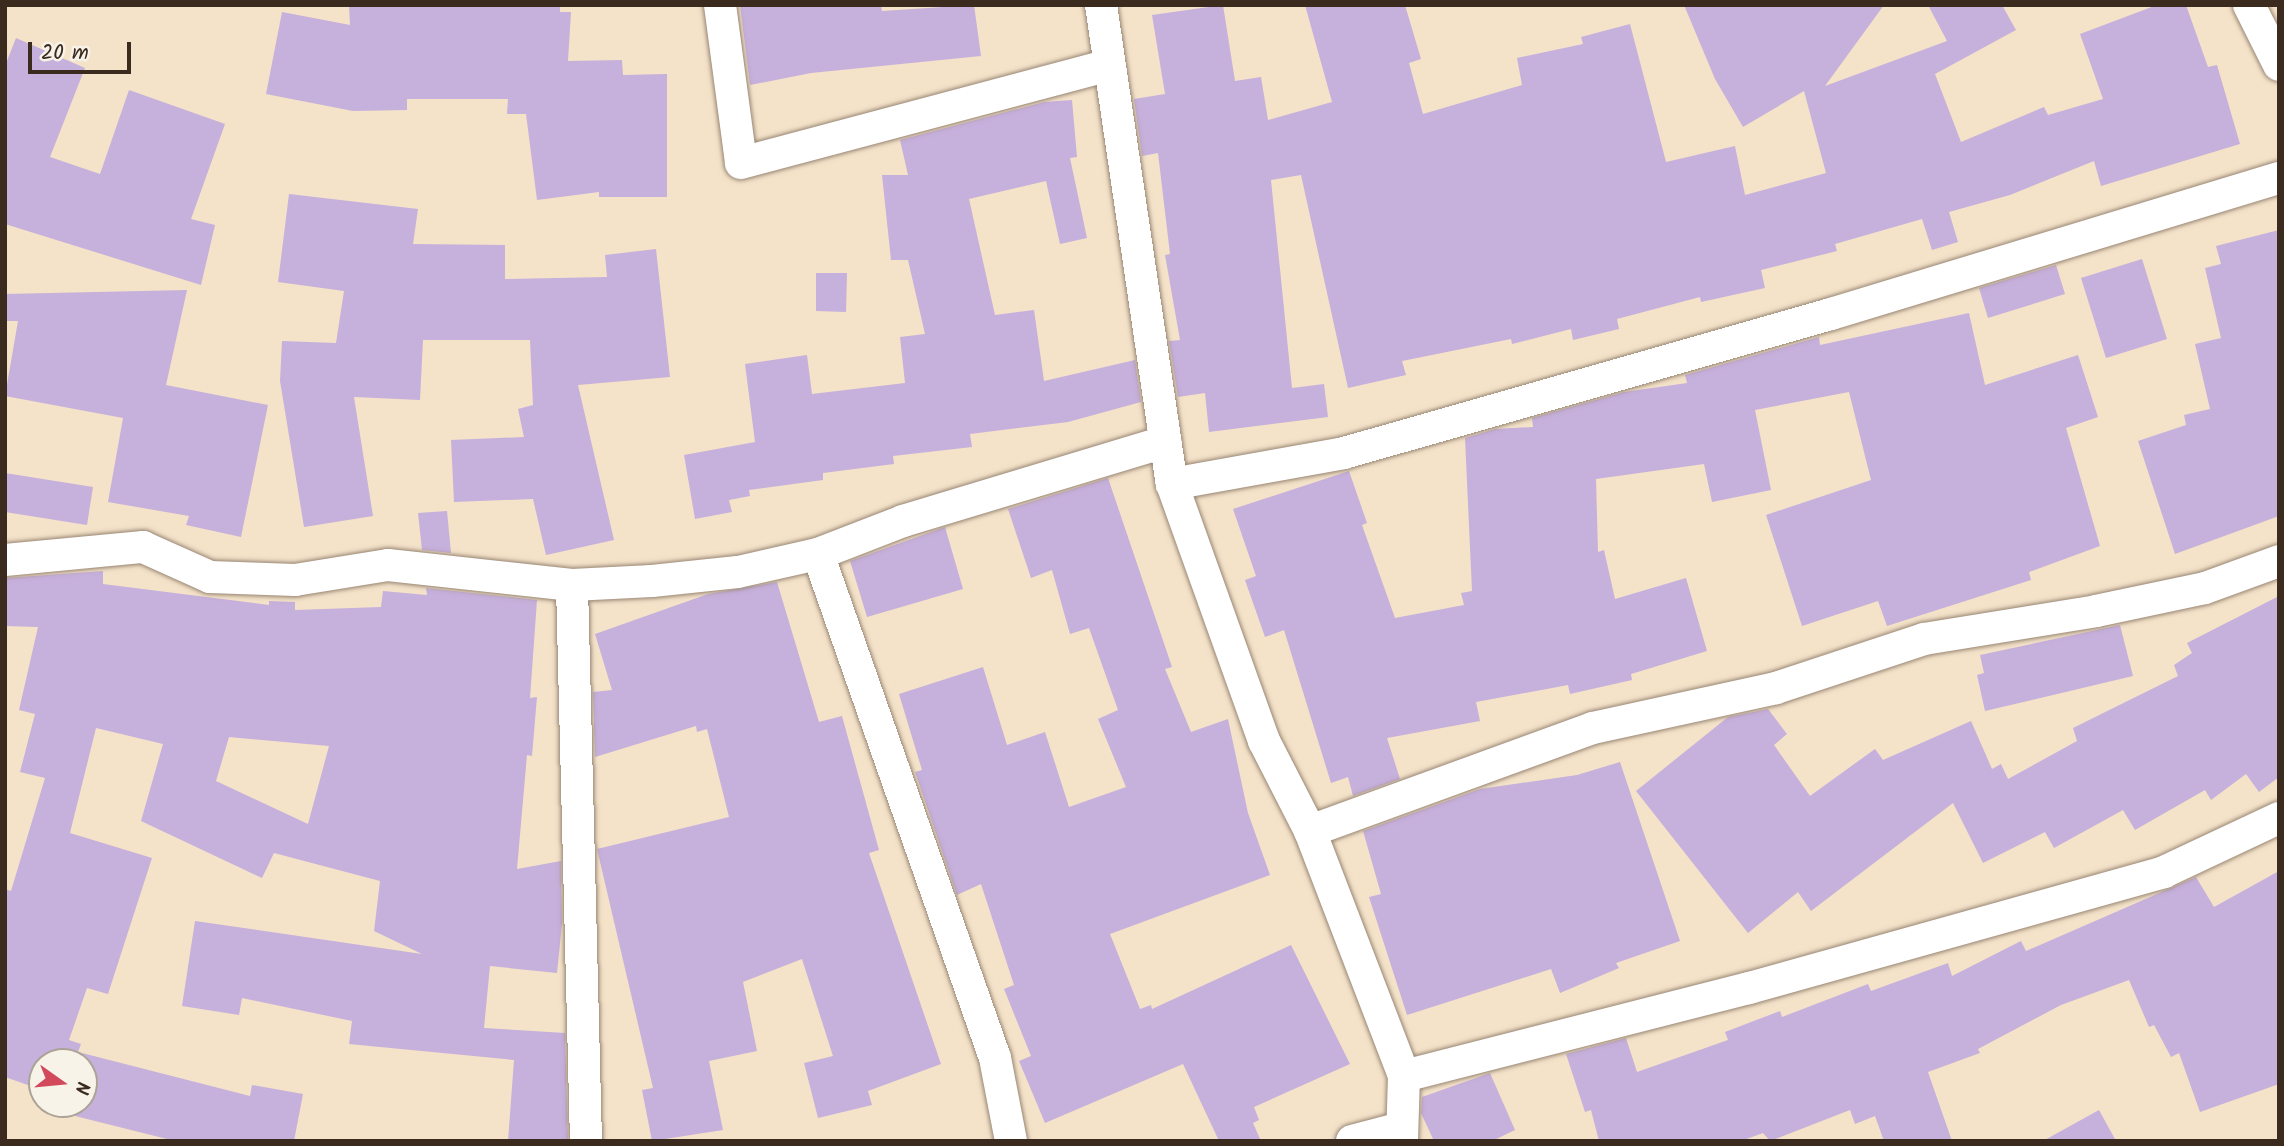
<!DOCTYPE html>
<html>
<head>
<meta charset="utf-8">
<style>
  body { margin:0 }
  #map { position:relative; width:2284px; height:1146px; overflow:hidden; background:#f4e2c9; font-family:Kalam,sans-serif }
  div>[style] { position:absolute }
  [style*='--x'] { left:calc(var(--x)*1px); top:calc(var(--y)*1px); width:calc(var(--w)*1px); rotate:calc(var(--a)*1deg) }
  .building>* { inset:0; background:#c6b0dc }
  .roads { filter:drop-shadow(0 0 2px #988674) drop-shadow(0 0 2px #988674) }
  .minor>* { height:32px; margin:-16px; padding:0 16px; transform-origin:16px; border-radius:16px; background:#fff }
  span { translate:-50% -50%; white-space:nowrap; text-align:center; line-height:1.15; -webkit-text-stroke:5px #f7f3e8; paint-order:stroke }
  .frame { position:absolute; inset:0; border:7px solid #3b2a1e; pointer-events:none }
  .north { position:absolute; left:28px; top:1048px; width:70px; height:70px; box-sizing:border-box; background:#f7f3e8; border:2px solid #aca397; border-radius:50%; rotate:105deg; font-size:19px; font-weight:700; line-height:28px; text-align:center; color:#3b2a1e }
  .north::after { content:''; display:block; margin:auto; width:24px; height:32px; background:#d1495b; clip-path:polygon(50% 0,100% 100%,50% 72%,0 100%) }
  .scale { position:absolute; left:28px; top:42px; width:103px; height:32px; box-sizing:border-box; border:4px solid #3b2a1e; border-top:0; padding-left:9px; font-size:21px; line-height:24px; white-space:nowrap; color:#3b2a1e; -webkit-text-stroke:5px #f7f3e8; paint-order:stroke }
</style>
</head>
<body>
<div id="map">
  <div class="building">
    <div style="clip-path:polygon(349px 5px,560px 5px,560px 12px,571px 12px,568px 61px,622px 60px,623px 75px,667px 74px,667px 197px,599px 197px,599px 192px,537px 200px,526px 114px,507px 114px,508px 99px,407px 99px,407px 110px,353px 111px,266px 94px,282px 12px,350px 25px)"></div>
    <div style="clip-path:polygon(740px 5px,881px 5px,882px 11px,974px 5px,981px 56px,811px 73px,750px 85px)"></div>
    <div style="clip-path:polygon(1223px 5px,1235px 81px,1261px 77px,1268px 120px,1332px 102px,1305px 5px,1405px 5px,1421px 59px,1409px 63px,1423px 114px,1522px 85px,1517px 58px,1583px 44px,1581px 37px,1630px 24px,1666px 162px,1735px 146px,1745px 195px,1826px 173px,1804px 91px,1743px 127px,1715px 79px,1684px 5px,1884px 5px,1825px 86px,1947px 41px,1928px 5px,2002px 5px,2016px 30px,1935px 74px,1961px 142px,2044px 107px,2048px 115px,2103px 99px,2080px 34px,2157px 5px,2186px 5px,2208px 67px,2217px 65px,2240px 144px,2101px 186px,2094px 161px,2010px 195px,1949px 212px,1958px 242px,1932px 250px,1922px 219px,1835px 244px,1837px 251px,1761px 270px,1765px 288px,1701px 302px,1700px 297px,1617px 319px,1619px 329px,1573px 340px,1571px 329px,1512px 344px,1511px 339px,1402px 361px,1406px 375px,1348px 388px,1301px 175px,1271px 180px,1292px 388px,1324px 384px,1328px 417px,1209px 432px,1205px 393px,1178px 397px,1169px 341px,1180px 340px,1165px 255px,1170px 254px,1158px 153px,1142px 156px,1134px 99px,1165px 94px,1152px 15px)"></div>
    <div style="clip-path:polygon(16px 38px,85px 68px,50px 157px,100px 174px,129px 90px,225px 124px,191px 219px,215px 225px,201px 285px,5px 224px,5px 66px)"></div>
    <div style="clip-path:polygon(1072px 100px,1077px 157px,1070px 158px,1087px 238px,1060px 244px,1046px 181px,969px 199px,995px 315px,1034px 310px,1044px 381px,1135px 360px,1141px 402px,1068px 422px,970px 434px,972px 447px,893px 456px,894px 464px,823px 473px,823px 480px,749px 490px,750px 496px,729px 500px,732px 512px,695px 519px,684px 455px,755px 442px,745px 364px,807px 355px,812px 394px,905px 383px,900px 337px,925px 334px,908px 260px,891px 260px,882px 175px,908px 175px,900px 140px,1044px 102px)"></div>
    <div style="clip-path:polygon(289px 194px,418px 209px,413px 244px,505px 245px,505px 279px,607px 277px,605px 255px,656px 249px,670px 377px,578px 385px,614px 540px,546px 555px,533px 499px,454px 502px,451px 440px,524px 437px,518px 409px,533px 405px,530px 340px,423px 340px,420px 400px,354px 397px,373px 516px,304px 527px,280px 381px,282px 341px,336px 343px,344px 291px,278px 282px)"></div>
    <div style="clip-path:polygon(2279px 230px,2279px 516px,2175px 554px,2138px 441px,2186px 425px,2184px 415px,2210px 409px,2195px 344px,2221px 338px,2205px 268px,2221px 264px,2216px 246px)"></div>
    <div style="clip-path:polygon(2142px 259px,2167px 339px,2106px 358px,2081px 278px)"></div>
    <div style="clip-path:polygon(2056px 265px,2065px 294px,1988px 318px,1979px 288px)"></div>
    <div style="clip-path:polygon(816px 273px,847px 273px,846px 312px,816px 311px)"></div>
    <div style="clip-path:polygon(187px 290px,166px 385px,268px 405px,241px 537px,186px 525px,189px 516px,108px 502px,123px 418px,5px 396px,18px 321px,5px 321px,5px 294px)"></div>
    <div style="clip-path:polygon(1969px 313px,1985px 385px,2078px 355px,2098px 417px,2066px 428px,2100px 546px,2029px 572px,2031px 580px,1887px 626px,1878px 601px,1802px 626px,1766px 515px,1871px 480px,1849px 392px,1755px 410px,1771px 490px,1712px 502px,1704px 464px,1596px 479px,1598px 552px,1604px 550px,1615px 599px,1686px 578px,1707px 651px,1631px 674px,1632px 680px,1570px 694px,1568px 685px,1476px 702px,1480px 721px,1387px 738px,1400px 779px,1353px 796px,1348px 777px,1331px 783px,1284px 630px,1265px 637px,1245px 580px,1256px 576px,1233px 509px,1349px 471px,1367px 523px,1362px 525px,1395px 618px,1464px 605px,1461px 593px,1472px 591px,1465px 438px,1495px 429px,1533px 427px,1532px 418px,1624px 392px,1687px 383px,1685px 375px,1819px 337px,1820px 345px)"></div>
    <div style="clip-path:polygon(5px 473px,93px 487px,87px 525px,5px 512px)"></div>
    <div style="clip-path:polygon(1108px 478px,1172px 667px,1165px 669px,1191px 732px,1228px 719px,1248px 813px,1270px 875px,1110px 934px,1140px 1009px,1151px 1005px,1152px 1009px,1291px 945px,1350px 1064px,1254px 1107px,1259px 1120px,1253px 1123px,1261px 1141px,1219px 1141px,1183px 1064px,1045px 1123px,1019px 1061px,1031px 1056px,1004px 989px,1014px 985px,981px 884px,957px 895px,915px 772px,922px 770px,899px 694px,983px 667px,1007px 745px,1045px 732px,1069px 807px,1126px 787px,1098px 719px,1118px 710px,1089px 628px,1070px 634px,1052px 570px,1031px 578px,1008px 509px)"></div>
    <div style="clip-path:polygon(447px 511px,451px 553px,422px 550px,418px 513px)"></div>
    <div style="clip-path:polygon(945px 527px,963px 589px,867px 617px,850px 561px)"></div>
    <div style="clip-path:polygon(evenodd,103px 571px,103px 584px,269px 605px,269px 601px,295px 602px,295px 610px,381px 607px,383px 591px,427px 595px,426px 588px,537px 600px,530px 698px,537px 697px,532px 756px,527px 755px,517px 869px,561px 861px,562px 924px,557px 973px,490px 966px,484px 1028px,565px 1033px,568px 1141px,508px 1141px,514px 1060px,349px 1044px,352px 1021px,242px 998px,239px 1015px,182px 1006px,195px 921px,422px 954px,374px 931px,380px 881px,274px 853px,262px 878px,141px 821px,163px 744px,96px 728px,70px 833px,152px 858px,108px 994px,87px 988px,69px 1040px,81px 1044px,78px 1052px,250px 1096px,252px 1085px,303px 1094px,294px 1141px,175px 1141px,75px 1116px,79px 1104px,84px 1104px,84px 1062px,42px 1062px,42px 1090px,5px 1077px,5px 889px,11px 891px,45px 778px,20px 772px,35px 714px,19px 710px,38px 627px,5px 626px,5px 578px,103px 571px,229px 737px,329px 746px,308px 824px,216px 781px,229px 737px)"></div>
    <div style="clip-path:polygon(777px 582px,819px 722px,842px 716px,879px 850px,869px 853px,941px 1064px,868px 1091px,872px 1105px,818px 1118px,804px 1063px,833px 1056px,802px 959px,743px 982px,757px 1051px,709px 1061px,723px 1130px,652px 1141px,642px 1090px,653px 1088px,597px 849px,729px 817px,707px 729px,697px 732px,696px 726px,595px 757px,593px 692px,612px 690px,595px 634px,708px 594px)"></div>
    <div style="clip-path:polygon(2279px 596px,2279px 777px,2259px 792px,2246px 774px,2211px 800px,2205px 790px,2135px 830px,2123px 810px,2054px 848px,2045px 832px,1983px 863px,1953px 803px,1811px 911px,1798px 892px,1748px 933px,1636px 791px,1728px 717px,1768px 709px,1787px 734px,1774px 745px,1810px 796px,1875px 749px,1883px 760px,1971px 721px,1992px 769px,2001px 764px,2008px 779px,2077px 741px,2073px 728px,2178px 676px,2174px 665px,2192px 653px,2187px 643px)"></div>
    <div style="clip-path:polygon(2120px 625px,2133px 676px,1985px 711px,1977px 675px,1984px 673px,1980px 655px)"></div>
    <div style="clip-path:polygon(1620px 762px,1680px 941px,1616px 963px,1619px 968px,1560px 993px,1551px 969px,1407px 1015px,1369px 897px,1381px 894px,1363px 831px,1480px 789px,1577px 775px)"></div>
    <div style="clip-path:polygon(2279px 871px,2279px 1084px,2200px 1112px,2179px 1053px,2171px 1057px,2154px 1025px,2149px 1027px,2129px 980px,2061px 1005px,1978px 1049px,1980px 1053px,1928px 1072px,1952px 1141px,1884px 1141px,1875px 1116px,1855px 1124px,1850px 1110px,1770px 1141px,1763px 1133px,1741px 1141px,1599px 1141px,1591px 1110px,1585px 1112px,1566px 1054px,1626px 1038px,1637px 1072px,1728px 1040px,1725px 1032px,1780px 1011px,1782px 1017px,1868px 984px,1871px 991px,1948px 963px,1952px 976px,2021px 941px,2026px 951px,2196px 877px,2214px 907px)"></div>
    <div style="clip-path:polygon(1490px 1073px,1515px 1130px,1492px 1141px,1434px 1141px,1421px 1113px,1422px 1097px)"></div>
    <div style="clip-path:polygon(2099px 1110px,2116px 1141px,2043px 1141px)"></div>
  </div>
  <div class="roads">
    <div class="minor">
      <div style="--x:720;--y:5;--w:159;--a:82.4"></div>
      <div style="--x:741;--y:163;--w:378;--a:-14.9"></div>
      <div style="--x:1101;--y:5;--w:484;--a:81.6"></div>
      <div style="--x:1172;--y:484;--w:273;--a:70.3"></div>
      <div style="--x:1264;--y:741;--w:101;--a:62.9"></div>
      <div style="--x:1310;--y:831;--w:262;--a:69"></div>
      <div style="--x:1404;--y:1076;--w:65;--a:91.8"></div>
      <div style="--x:2249;--y:5;--w:67;--a:63.4"></div>
      <div style="--x:1172;--y:484;--w:175;--a:-10.2"></div>
      <div style="--x:1344;--y:453;--w:506;--a:-15.93"></div>
      <div style="--x:1831;--y:314;--w:468;--a:-16.9"></div>
      <div style="--x:818;--y:554;--w:534;--a:70.65"></div>
      <div style="--x:995;--y:1058;--w:85;--a:79.1"></div>
      <div style="--x:5;--y:560;--w:139;--a:-5.4"></div>
      <div style="--x:143;--y:547;--w:73;--a:24.1"></div>
      <div style="--x:210;--y:577;--w:85;--a:2"></div>
      <div style="--x:295;--y:580;--w:94;--a:-9.2"></div>
      <div style="--x:388;--y:565;--w:185;--a:6.2"></div>
      <div style="--x:572;--y:585;--w:80;--a:-2.9"></div>
      <div style="--x:652;--y:581;--w:86;--a:-6"></div>
      <div style="--x:738;--y:572;--w:82;--a:-12.7"></div>
      <div style="--x:818;--y:554;--w:91;--a:-21.2"></div>
      <div style="--x:903;--y:521;--w:274;--a:-16.8"></div>
      <div style="--x:572;--y:585;--w:556;--a:88.56"></div>
      <div style="--x:1310;--y:831;--w:301;--a:-20"></div>
      <div style="--x:1593;--y:728;--w:187;--a:-12.3"></div>
      <div style="--x:1776;--y:688;--w:156;--a:-18.3"></div>
      <div style="--x:1924;--y:639;--w:174;--a:-9.2"></div>
      <div style="--x:2096;--y:611;--w:111;--a:-11.9"></div>
      <div style="--x:2205;--y:588;--w:79;--a:-20"></div>
      <div style="--x:1404;--y:1076;--w:356;--a:-14.3"></div>
      <div style="--x:1749;--y:988;--w:431;--a:-15.6"></div>
      <div style="--x:2164;--y:872;--w:127;--a:-25.2"></div>
      <div style="--x:1352;--y:1141;--w:51;--a:-14.9"></div>
    </div>
  </div>
  <div class="frame"></div>
  <div class="north">N</div>
  <div class="scale">20 m</div>
</div>
</body>
</html>
